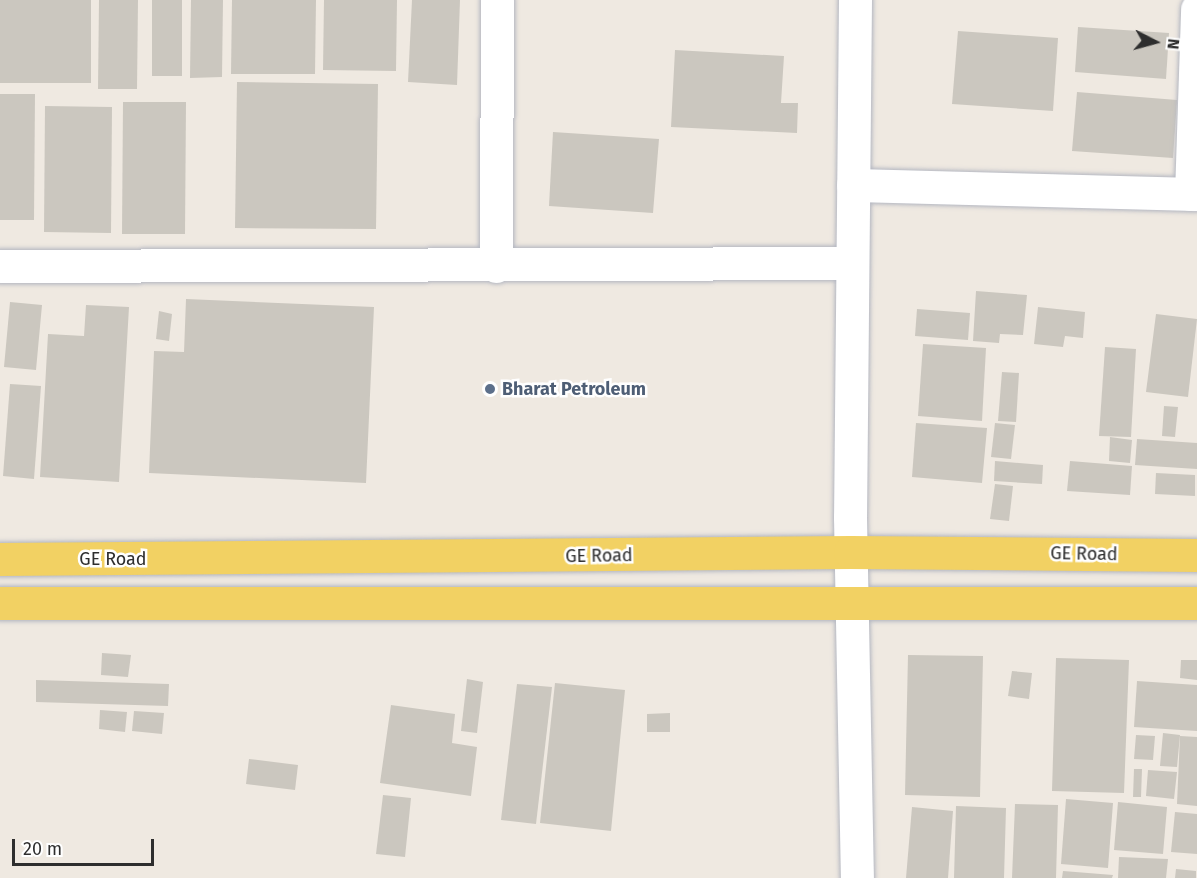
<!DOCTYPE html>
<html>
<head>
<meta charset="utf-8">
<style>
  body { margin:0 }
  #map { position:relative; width:1197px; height:878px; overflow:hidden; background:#efe9e1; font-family:"Fira Sans",sans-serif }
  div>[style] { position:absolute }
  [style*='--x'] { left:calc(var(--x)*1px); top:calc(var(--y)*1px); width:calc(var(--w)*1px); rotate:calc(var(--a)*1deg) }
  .building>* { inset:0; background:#cbc7bf }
  .roads { filter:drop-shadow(0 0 2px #b4b7c1) drop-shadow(0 0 2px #b4b7c1) }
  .minor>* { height:33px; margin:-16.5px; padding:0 16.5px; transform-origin:16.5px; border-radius:16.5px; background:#fff }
  .tertiary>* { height:33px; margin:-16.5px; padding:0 16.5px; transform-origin:16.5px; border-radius:16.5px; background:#fff }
  .primary>* { height:33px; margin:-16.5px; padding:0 16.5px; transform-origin:16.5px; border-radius:16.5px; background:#f2d163 }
  .dots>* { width:16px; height:16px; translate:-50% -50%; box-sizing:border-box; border:3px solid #fff; border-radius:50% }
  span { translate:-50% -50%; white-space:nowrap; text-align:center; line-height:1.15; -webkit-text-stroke:5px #fff; paint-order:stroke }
  .service-label { font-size:18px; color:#4e5e75; font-weight:700 }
  .left { translate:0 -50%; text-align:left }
  .street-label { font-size:18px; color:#2e2e2e }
  .north { position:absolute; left:1125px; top:12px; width:60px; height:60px; -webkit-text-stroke:4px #fff; paint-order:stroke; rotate:96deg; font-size:16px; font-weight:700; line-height:24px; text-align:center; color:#2e2e2e }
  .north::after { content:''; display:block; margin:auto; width:21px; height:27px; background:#2e2e2e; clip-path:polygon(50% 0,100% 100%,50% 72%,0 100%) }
  .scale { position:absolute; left:12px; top:839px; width:142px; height:27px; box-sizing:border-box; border:3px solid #2e2e2e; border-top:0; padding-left:8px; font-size:18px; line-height:21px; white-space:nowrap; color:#2e2e2e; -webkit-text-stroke:4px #fff; paint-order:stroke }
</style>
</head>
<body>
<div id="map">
  <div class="building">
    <div style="clip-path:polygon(0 0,91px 0,91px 83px,0 83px)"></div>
    <div style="clip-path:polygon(99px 0,138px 0,137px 89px,98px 89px)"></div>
    <div style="clip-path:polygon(152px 0,182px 0,182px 76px,152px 76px)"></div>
    <div style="clip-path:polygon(191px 0,223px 0,222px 77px,190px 78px)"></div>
    <div style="clip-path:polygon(232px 0,316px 0,315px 74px,231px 74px)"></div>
    <div style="clip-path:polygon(324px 0,397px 0,396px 71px,323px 70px)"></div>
    <div style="clip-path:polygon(412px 0,460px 0,457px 85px,408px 82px)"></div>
    <div style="clip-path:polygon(1078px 27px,1169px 33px,1166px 79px,1075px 72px)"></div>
    <div style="clip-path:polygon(958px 31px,1058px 38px,1053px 111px,952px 104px)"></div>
    <div style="clip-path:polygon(675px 50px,784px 56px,781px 103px,798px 103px,797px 133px,671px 127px)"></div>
    <div style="clip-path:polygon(237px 82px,378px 84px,376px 229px,235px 228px)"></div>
    <div style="clip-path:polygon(1077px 92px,1177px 100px,1173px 158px,1072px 151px)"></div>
    <div style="clip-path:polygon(0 94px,35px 94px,34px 220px,0 220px)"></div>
    <div style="clip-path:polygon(123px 102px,186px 102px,185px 234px,122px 234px)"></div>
    <div style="clip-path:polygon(45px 106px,112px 107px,111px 233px,44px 232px)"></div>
    <div style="clip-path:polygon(553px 132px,659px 139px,653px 213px,549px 206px)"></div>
    <div style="clip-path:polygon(976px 291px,1027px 295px,1023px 335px,1000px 334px,999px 343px,973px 341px)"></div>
    <div style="clip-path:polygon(186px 299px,374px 307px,366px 483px,149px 473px,154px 351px,184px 352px)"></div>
    <div style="clip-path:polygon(10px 302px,42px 305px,36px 370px,4px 367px)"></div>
    <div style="clip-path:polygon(86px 305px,129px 307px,119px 482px,40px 477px,48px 334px,84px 336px)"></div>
    <div style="clip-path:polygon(1038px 307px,1085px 312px,1083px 338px,1065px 336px,1063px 347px,1034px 344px)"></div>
    <div style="clip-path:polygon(917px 309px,970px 313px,968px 340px,915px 336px)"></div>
    <div style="clip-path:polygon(159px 311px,172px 314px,169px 341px,156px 339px)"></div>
    <div style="clip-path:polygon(1156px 314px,1197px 319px,1188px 397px,1146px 392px)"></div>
    <div style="clip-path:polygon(923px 344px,986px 348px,982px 421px,918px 416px)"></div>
    <div style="clip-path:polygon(1105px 347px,1136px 349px,1131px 437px,1099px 436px)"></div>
    <div style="clip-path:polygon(1002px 372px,1019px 373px,1016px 422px,998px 421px)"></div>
    <div style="clip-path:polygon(10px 384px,41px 386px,34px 479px,3px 476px)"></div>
    <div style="clip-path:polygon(1164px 406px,1178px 407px,1175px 437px,1162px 436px)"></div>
    <div style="clip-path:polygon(916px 423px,987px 428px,982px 483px,912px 477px)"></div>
    <div style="clip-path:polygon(995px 423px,1015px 425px,1011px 459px,991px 457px)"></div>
    <div style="clip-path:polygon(1110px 437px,1132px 440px,1130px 463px,1109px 461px)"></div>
    <div style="clip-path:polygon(1137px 439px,1197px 443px,1197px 469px,1135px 465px)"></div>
    <div style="clip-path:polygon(995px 461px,1043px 465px,1042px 484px,994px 481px)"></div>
    <div style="clip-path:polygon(1070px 461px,1132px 466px,1130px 495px,1067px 491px)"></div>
    <div style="clip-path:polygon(1156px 473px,1195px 475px,1195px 496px,1155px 494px)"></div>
    <div style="clip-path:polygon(995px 484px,1013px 486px,1009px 521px,990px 519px)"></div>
    <div style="clip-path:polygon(102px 653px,131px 655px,128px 677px,101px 675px)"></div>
    <div style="clip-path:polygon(908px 655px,983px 656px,980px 797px,905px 795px)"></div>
    <div style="clip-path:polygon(1056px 658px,1129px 660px,1124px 793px,1052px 791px)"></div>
    <div style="clip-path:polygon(1181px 660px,1197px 660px,1197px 680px,1180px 678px)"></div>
    <div style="clip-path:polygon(1012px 671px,1032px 673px,1029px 699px,1008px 696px)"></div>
    <div style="clip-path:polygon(467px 679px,483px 682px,477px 733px,461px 731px)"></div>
    <div style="clip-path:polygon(36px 680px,169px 684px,168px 706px,36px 702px)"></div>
    <div style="clip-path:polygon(1137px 681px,1197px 685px,1197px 731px,1134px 727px)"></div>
    <div style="clip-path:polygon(555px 683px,625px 690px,611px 831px,540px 823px)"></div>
    <div style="clip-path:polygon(517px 684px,552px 687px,536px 824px,501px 820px)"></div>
    <div style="clip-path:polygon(391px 705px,455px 714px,452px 743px,477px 747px,471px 796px,380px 783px)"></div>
    <div style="clip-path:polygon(100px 710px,127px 712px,125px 732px,99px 729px)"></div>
    <div style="clip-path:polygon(134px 711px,164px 713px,162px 734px,132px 731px)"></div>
    <div style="clip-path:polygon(670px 713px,670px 732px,647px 732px,647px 714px)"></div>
    <div style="clip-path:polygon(1163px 733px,1180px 735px,1177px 767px,1160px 766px)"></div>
    <div style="clip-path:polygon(1136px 735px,1155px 736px,1153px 760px,1134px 759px)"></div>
    <div style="clip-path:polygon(1180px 736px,1197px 737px,1197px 806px,1177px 804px)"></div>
    <div style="clip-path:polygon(249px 759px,298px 765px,295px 790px,246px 784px)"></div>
    <div style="clip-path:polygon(1134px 769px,1142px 769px,1141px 797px,1133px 797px)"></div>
    <div style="clip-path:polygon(1148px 770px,1177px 772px,1174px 799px,1146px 796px)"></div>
    <div style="clip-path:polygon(383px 795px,411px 798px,405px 857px,376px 854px)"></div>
    <div style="clip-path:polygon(1066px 799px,1113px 803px,1108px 868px,1061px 864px)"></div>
    <div style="clip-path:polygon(1118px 802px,1167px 807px,1163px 854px,1114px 850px)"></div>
    <div style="clip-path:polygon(1015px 804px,1058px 805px,1056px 878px,1012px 878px)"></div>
    <div style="clip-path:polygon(956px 806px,1006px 808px,1004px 878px,954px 878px)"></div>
    <div style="clip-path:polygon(912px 807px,953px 811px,948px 878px,906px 878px)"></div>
    <div style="clip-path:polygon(1175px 812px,1197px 814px,1197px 854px,1171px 852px)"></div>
    <div style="clip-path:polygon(1119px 857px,1168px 859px,1166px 878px,1118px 878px)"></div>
    <div style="clip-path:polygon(1176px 869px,1196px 871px,1196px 878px,1175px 878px)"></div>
    <div style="clip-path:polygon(1063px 871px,1113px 875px,1112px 878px,1062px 878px)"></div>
  </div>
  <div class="roads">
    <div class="minor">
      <div style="--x:853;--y:185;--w:344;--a:1.5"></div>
      <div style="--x:1191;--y:194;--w:185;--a:-88.1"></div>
      <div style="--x:0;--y:266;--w:852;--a:-0.2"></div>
      <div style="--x:496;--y:266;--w:266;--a:-89.8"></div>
    </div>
    <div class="tertiary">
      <div style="--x:855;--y:0;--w:517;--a:90.55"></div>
      <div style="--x:850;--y:517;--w:361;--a:88.9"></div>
    </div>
    <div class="primary">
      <div style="--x:0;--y:559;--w:850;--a:-0.47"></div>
      <div style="--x:850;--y:552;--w:347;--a:0.5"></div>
      <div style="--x:0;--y:603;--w:1197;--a:0"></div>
    </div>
  </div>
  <div class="dots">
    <div style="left:490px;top:389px;background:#5c6f8a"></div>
  </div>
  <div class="service-label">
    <span class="left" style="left:502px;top:389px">Bharat Petroleum</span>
  </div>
  <div class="street-label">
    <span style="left:1084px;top:554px;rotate:1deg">GE Road</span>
    <span style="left:599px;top:556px;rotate:-1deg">GE Road</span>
    <span style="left:113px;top:559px">GE Road</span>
  </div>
  <div class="north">N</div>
  <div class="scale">20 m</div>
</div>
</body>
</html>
